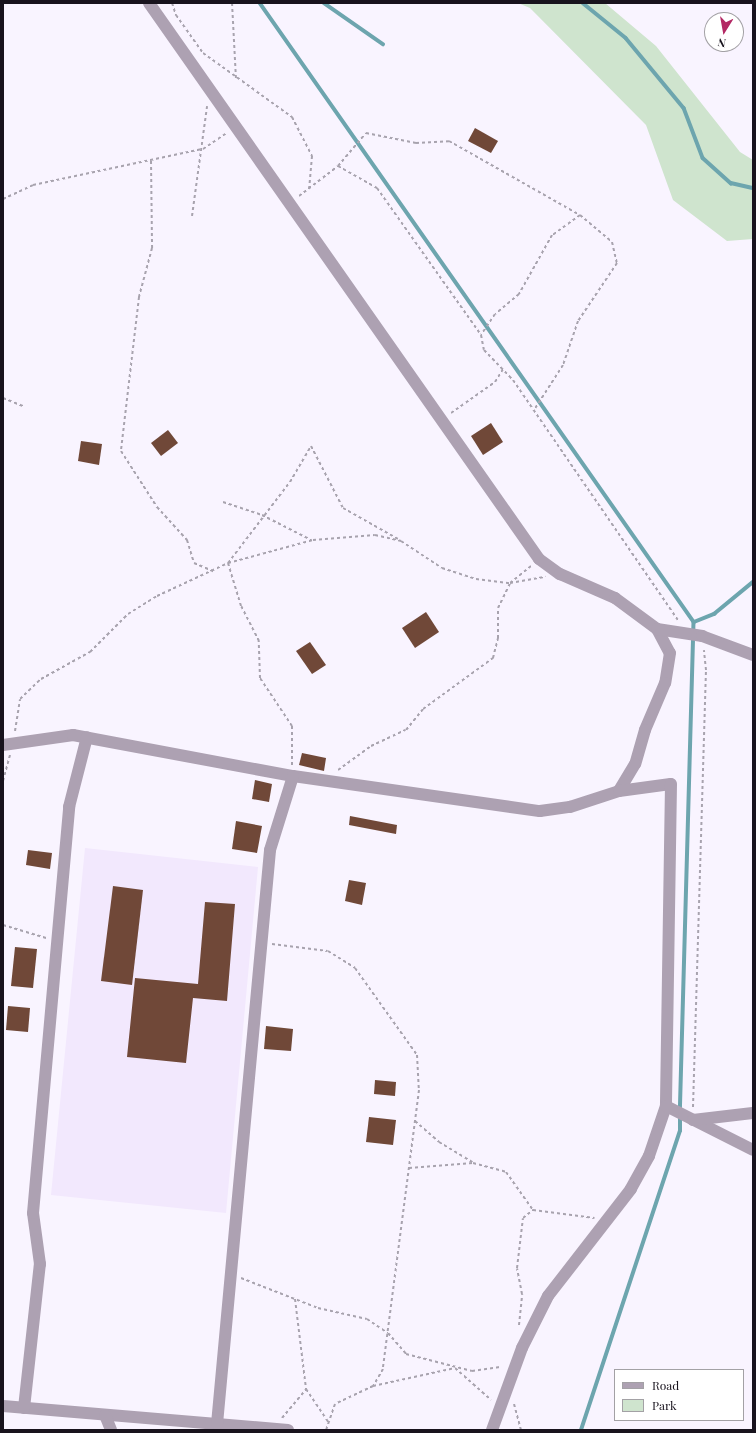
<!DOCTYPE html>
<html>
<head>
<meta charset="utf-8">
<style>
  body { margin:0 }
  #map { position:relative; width:756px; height:1433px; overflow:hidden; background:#f9f4ff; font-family:"Playfair Display",serif }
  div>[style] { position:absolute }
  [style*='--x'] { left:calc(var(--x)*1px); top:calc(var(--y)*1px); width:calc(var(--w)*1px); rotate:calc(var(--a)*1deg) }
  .built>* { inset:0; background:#f2e8fd }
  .green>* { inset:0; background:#cfe4ce }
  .stream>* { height:3.5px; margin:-1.75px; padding:0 1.75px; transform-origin:1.75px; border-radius:1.75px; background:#6da5ae }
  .building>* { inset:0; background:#704838 }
  .path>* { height:2px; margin-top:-1px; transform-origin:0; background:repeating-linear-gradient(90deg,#a8a3ae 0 3px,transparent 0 6px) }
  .minor>* { height:12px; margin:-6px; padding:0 6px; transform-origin:6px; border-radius:6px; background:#ada1b2 }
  span { translate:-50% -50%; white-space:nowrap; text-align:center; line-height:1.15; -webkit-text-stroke:4px #fff; paint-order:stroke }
  .frame { position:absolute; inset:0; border:4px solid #18131d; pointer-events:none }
  .legend { position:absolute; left:614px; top:1369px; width:130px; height:52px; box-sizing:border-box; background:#fff; border:1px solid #a3a1a5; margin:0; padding:5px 7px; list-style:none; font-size:12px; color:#18131d }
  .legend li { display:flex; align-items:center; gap:8px; height:20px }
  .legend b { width:20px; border:1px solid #a3a1a5 }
  .north { position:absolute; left:704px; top:12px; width:40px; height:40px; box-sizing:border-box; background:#fff; border:1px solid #a3a1a5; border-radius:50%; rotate:191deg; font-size:11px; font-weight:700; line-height:16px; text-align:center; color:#18131d }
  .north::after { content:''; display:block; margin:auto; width:14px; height:18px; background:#b32864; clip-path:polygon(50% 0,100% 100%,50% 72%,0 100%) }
</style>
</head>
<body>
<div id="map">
  <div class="built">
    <div style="clip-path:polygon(85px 848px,258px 867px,226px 1213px,51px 1195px)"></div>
  </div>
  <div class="green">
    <div style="clip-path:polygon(518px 3px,605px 3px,656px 46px,740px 152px,753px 160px,753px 239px,727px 241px,673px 200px,646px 125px,530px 8px)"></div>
  </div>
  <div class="stream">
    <div style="--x:260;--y:3;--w:756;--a:54.96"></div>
    <div style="--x:694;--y:622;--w:489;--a:91.6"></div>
    <div style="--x:324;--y:3;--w:72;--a:34.8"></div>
    <div style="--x:583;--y:3;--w:55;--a:39.1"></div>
    <div style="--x:626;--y:38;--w:91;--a:50.4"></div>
    <div style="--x:684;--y:108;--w:53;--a:69.2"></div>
    <div style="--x:703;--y:158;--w:38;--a:42"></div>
    <div style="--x:731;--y:183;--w:23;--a:13"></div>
    <div style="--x:694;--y:622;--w:22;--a:-22"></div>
    <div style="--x:714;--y:614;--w:50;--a:-39.4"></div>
    <div style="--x:581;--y:1430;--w:315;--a:-71.7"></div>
    <div style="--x:680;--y:1131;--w:14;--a:-90"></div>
  </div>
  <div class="building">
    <div style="clip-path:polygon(475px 128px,498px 141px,491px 153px,468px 141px)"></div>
    <div style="clip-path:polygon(491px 423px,503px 442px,483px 455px,471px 436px)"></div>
    <div style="clip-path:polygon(168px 430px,178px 443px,161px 456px,151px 443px)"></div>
    <div style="clip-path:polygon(81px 441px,102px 444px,99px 465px,78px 461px)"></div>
    <div style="clip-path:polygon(426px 612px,439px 632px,415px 648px,402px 628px)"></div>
    <div style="clip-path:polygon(310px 642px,326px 665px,312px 674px,296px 651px)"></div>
    <div style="clip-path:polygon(302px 753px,326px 758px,324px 771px,299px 765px)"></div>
    <div style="clip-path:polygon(255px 780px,272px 784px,269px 802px,252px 799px)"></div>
    <div style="clip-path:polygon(350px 816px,397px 825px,396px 834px,349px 825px)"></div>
    <div style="clip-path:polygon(236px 821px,262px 826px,257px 853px,232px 849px)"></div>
    <div style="clip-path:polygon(28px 850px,52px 853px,50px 869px,26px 865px)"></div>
    <div style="clip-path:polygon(349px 880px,366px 883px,362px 905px,345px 901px)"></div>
    <div style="clip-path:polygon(113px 886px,143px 890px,132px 985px,101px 981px)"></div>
    <div style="clip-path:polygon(205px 902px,235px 904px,227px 1001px,193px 998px,186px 1063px,127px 1057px,135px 978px,198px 984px)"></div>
    <div style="clip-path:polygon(15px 947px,37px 949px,33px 988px,11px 986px)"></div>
    <div style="clip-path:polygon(8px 1006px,30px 1008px,28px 1032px,6px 1030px)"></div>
    <div style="clip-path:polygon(266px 1026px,293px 1029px,291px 1051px,264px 1049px)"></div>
    <div style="clip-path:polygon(375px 1080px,396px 1082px,395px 1096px,374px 1094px)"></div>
    <div style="clip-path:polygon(369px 1117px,396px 1120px,393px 1145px,366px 1142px)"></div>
  </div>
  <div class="path">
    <div style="--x:172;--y:3;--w:13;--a:72"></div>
    <div style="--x:176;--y:15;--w:47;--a:54.6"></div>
    <div style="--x:203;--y:53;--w:110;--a:35.7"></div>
    <div style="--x:292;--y:117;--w:44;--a:62.9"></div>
    <div style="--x:312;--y:156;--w:33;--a:95"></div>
    <div style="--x:232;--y:3;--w:77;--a:87"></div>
    <div style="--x:151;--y:161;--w:87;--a:89.3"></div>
    <div style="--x:152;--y:248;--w:51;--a:104.9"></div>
    <div style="--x:139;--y:297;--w:155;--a:96.7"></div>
    <div style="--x:121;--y:451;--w:67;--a:57.3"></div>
    <div style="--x:157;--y:507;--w:45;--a:47.7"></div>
    <div style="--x:187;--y:540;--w:24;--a:73"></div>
    <div style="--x:194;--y:563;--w:21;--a:23"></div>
    <div style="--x:338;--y:166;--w:45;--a:29.4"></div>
    <div style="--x:377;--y:188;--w:180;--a:54.7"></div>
    <div style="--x:299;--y:196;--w:49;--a:-37.6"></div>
    <div style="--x:338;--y:166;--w:43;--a:-49.7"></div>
    <div style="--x:366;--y:133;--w:51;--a:11.3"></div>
    <div style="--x:416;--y:143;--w:33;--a:-3"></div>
    <div style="--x:449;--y:141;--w:150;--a:29.5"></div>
    <div style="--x:580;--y:215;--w:42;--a:40.2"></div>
    <div style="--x:612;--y:242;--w:22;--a:77"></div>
    <div style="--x:617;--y:263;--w:70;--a:123.9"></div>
    <div style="--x:578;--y:321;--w:46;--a:108.8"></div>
    <div style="--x:563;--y:365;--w:54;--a:122.8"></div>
    <div style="--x:3;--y:199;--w:33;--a:-25"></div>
    <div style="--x:33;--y:185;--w:174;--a:-12"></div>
    <div style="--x:203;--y:149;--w:29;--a:-34"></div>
    <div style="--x:580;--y:215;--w:34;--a:144"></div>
    <div style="--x:552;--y:235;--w:68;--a:119.2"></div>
    <div style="--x:519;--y:294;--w:31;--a:140"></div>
    <div style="--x:495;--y:314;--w:25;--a:124"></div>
    <div style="--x:481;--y:335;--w:15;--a:79"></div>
    <div style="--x:484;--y:350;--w:42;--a:46"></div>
    <div style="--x:513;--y:380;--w:291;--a:55.5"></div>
    <div style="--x:192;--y:216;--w:111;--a:-82.2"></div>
    <div style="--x:3;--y:398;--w:22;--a:22"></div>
    <div style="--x:451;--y:413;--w:54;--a:-35.2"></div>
    <div style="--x:495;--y:382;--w:15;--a:-58"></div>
    <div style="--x:311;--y:446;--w:70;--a:62.7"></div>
    <div style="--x:343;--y:508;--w:63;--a:29.4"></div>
    <div style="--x:223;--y:502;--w:41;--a:18.4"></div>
    <div style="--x:262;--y:515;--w:55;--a:27"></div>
    <div style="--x:15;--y:731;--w:32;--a:-81"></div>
    <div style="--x:20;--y:699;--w:29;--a:-44"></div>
    <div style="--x:41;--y:679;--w:56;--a:-28.9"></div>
    <div style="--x:90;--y:652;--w:54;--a:-45"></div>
    <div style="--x:128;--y:614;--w:34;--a:-32"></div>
    <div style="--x:157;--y:596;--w:78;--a:-24.9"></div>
    <div style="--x:228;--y:563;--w:88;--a:-15.1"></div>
    <div style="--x:313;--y:540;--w:62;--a:-4.6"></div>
    <div style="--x:375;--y:535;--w:27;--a:13"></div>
    <div style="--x:401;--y:541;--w:49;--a:33.4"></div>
    <div style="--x:442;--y:568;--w:36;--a:18"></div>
    <div style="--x:476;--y:579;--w:34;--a:7"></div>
    <div style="--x:510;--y:583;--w:36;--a:-10"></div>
    <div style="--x:292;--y:765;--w:39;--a:-90"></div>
    <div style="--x:292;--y:726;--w:58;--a:-123.7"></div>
    <div style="--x:260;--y:678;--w:37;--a:-92"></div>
    <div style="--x:259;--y:641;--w:39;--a:-117"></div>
    <div style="--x:241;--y:606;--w:45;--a:-106.8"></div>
    <div style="--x:228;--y:563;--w:102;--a:-52.6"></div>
    <div style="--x:290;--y:482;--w:42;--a:-59.7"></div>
    <div style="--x:338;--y:770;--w:41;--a:-36"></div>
    <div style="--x:371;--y:746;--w:38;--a:-25"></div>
    <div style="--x:406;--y:730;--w:27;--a:-51"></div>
    <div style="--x:423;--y:709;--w:87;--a:-36.1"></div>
    <div style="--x:493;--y:658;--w:21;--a:-76"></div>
    <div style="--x:498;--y:638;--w:30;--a:-90"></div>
    <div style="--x:498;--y:608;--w:28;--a:-64"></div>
    <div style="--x:510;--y:583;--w:27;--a:-39"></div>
    <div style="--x:3;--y:781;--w:27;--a:-75"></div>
    <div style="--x:3;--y:925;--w:45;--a:16.8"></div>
    <div style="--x:272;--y:944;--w:56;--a:7.1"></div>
    <div style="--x:328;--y:951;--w:32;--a:32"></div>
    <div style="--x:355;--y:968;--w:107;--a:54.5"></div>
    <div style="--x:417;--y:1055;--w:35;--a:87"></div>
    <div style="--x:419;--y:1090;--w:281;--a:97.4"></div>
    <div style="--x:383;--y:1369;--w:20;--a:120"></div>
    <div style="--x:373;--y:1386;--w:42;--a:154.7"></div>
    <div style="--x:335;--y:1404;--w:28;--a:109"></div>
    <div style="--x:693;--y:1107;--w:437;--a:-88.3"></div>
    <div style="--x:706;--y:670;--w:20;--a:-96"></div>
    <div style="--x:415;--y:1121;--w:32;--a:41"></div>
    <div style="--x:439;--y:1142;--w:39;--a:31"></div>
    <div style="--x:409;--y:1168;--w:64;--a:-4.5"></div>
    <div style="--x:473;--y:1163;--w:34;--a:15"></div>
    <div style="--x:506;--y:1172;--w:47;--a:54.6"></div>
    <div style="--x:241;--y:1278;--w:83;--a:21.3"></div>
    <div style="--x:318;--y:1308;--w:50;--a:12.7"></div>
    <div style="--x:367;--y:1319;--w:25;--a:34"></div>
    <div style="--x:388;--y:1333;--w:28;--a:49"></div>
    <div style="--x:406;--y:1354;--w:68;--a:14.4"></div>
    <div style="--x:472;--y:1371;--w:30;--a:-8"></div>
    <div style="--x:295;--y:1299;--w:91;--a:83"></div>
    <div style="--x:306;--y:1389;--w:41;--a:55.9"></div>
    <div style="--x:519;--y:1325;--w:31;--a:-84"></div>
    <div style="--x:522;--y:1294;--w:26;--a:-101"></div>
    <div style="--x:517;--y:1268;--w:50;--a:-83.2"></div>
    <div style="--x:523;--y:1218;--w:13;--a:-39"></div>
    <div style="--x:533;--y:1210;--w:62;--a:7.5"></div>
    <div style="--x:373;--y:1386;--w:84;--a:-12.4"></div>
    <div style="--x:455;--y:1368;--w:48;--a:41.6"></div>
    <div style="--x:514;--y:1404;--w:27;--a:75"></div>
    <div style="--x:282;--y:1418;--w:38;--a:-50"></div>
  </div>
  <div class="minor">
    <div style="--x:149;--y:3;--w:679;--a:54.95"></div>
    <div style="--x:539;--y:559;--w:26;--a:36"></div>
    <div style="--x:560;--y:574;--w:60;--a:23.6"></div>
    <div style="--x:615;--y:598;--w:52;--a:36.4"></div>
    <div style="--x:657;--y:629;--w:27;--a:62"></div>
    <div style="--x:670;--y:653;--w:30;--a:99"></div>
    <div style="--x:665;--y:683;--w:51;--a:113.1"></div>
    <div style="--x:645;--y:730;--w:35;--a:106"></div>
    <div style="--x:635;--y:764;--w:31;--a:121"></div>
    <div style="--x:657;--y:629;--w:46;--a:8.8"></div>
    <div style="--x:702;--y:636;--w:54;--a:20.4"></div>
    <div style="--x:3;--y:745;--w:71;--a:-8.1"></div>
    <div style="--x:73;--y:735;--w:224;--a:10.6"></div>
    <div style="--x:293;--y:776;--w:249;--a:8.1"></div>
    <div style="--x:540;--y:811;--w:30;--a:-8"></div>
    <div style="--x:570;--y:807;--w:52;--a:-18.1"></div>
    <div style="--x:619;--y:791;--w:52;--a:-7.7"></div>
    <div style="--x:671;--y:784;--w:322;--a:90.9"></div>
    <div style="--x:666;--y:1106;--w:53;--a:108.8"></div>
    <div style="--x:649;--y:1156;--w:38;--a:119"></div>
    <div style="--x:631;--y:1189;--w:135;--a:127.8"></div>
    <div style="--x:548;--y:1296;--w:58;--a:116.6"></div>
    <div style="--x:522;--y:1348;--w:87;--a:110.1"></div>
    <div style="--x:666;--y:1106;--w:97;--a:26.8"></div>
    <div style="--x:693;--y:1120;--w:60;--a:-6.7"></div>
    <div style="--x:3;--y:1406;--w:286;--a:4.8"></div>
    <div style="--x:24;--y:1408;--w:145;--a:-83.7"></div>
    <div style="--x:40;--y:1264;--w:51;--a:-97.8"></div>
    <div style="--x:33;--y:1213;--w:408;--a:-84.9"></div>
    <div style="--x:69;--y:807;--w:72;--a:-75.6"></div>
    <div style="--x:105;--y:1415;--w:16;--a:68"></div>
    <div style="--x:217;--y:1424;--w:576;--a:-84.72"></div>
    <div style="--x:270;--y:850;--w:77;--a:-72.7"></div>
  </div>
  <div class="frame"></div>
  <ul class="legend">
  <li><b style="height:5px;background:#ada1b2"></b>Road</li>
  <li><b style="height:11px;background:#cfe4ce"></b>Park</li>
  </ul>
  <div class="north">N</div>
</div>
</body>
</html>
